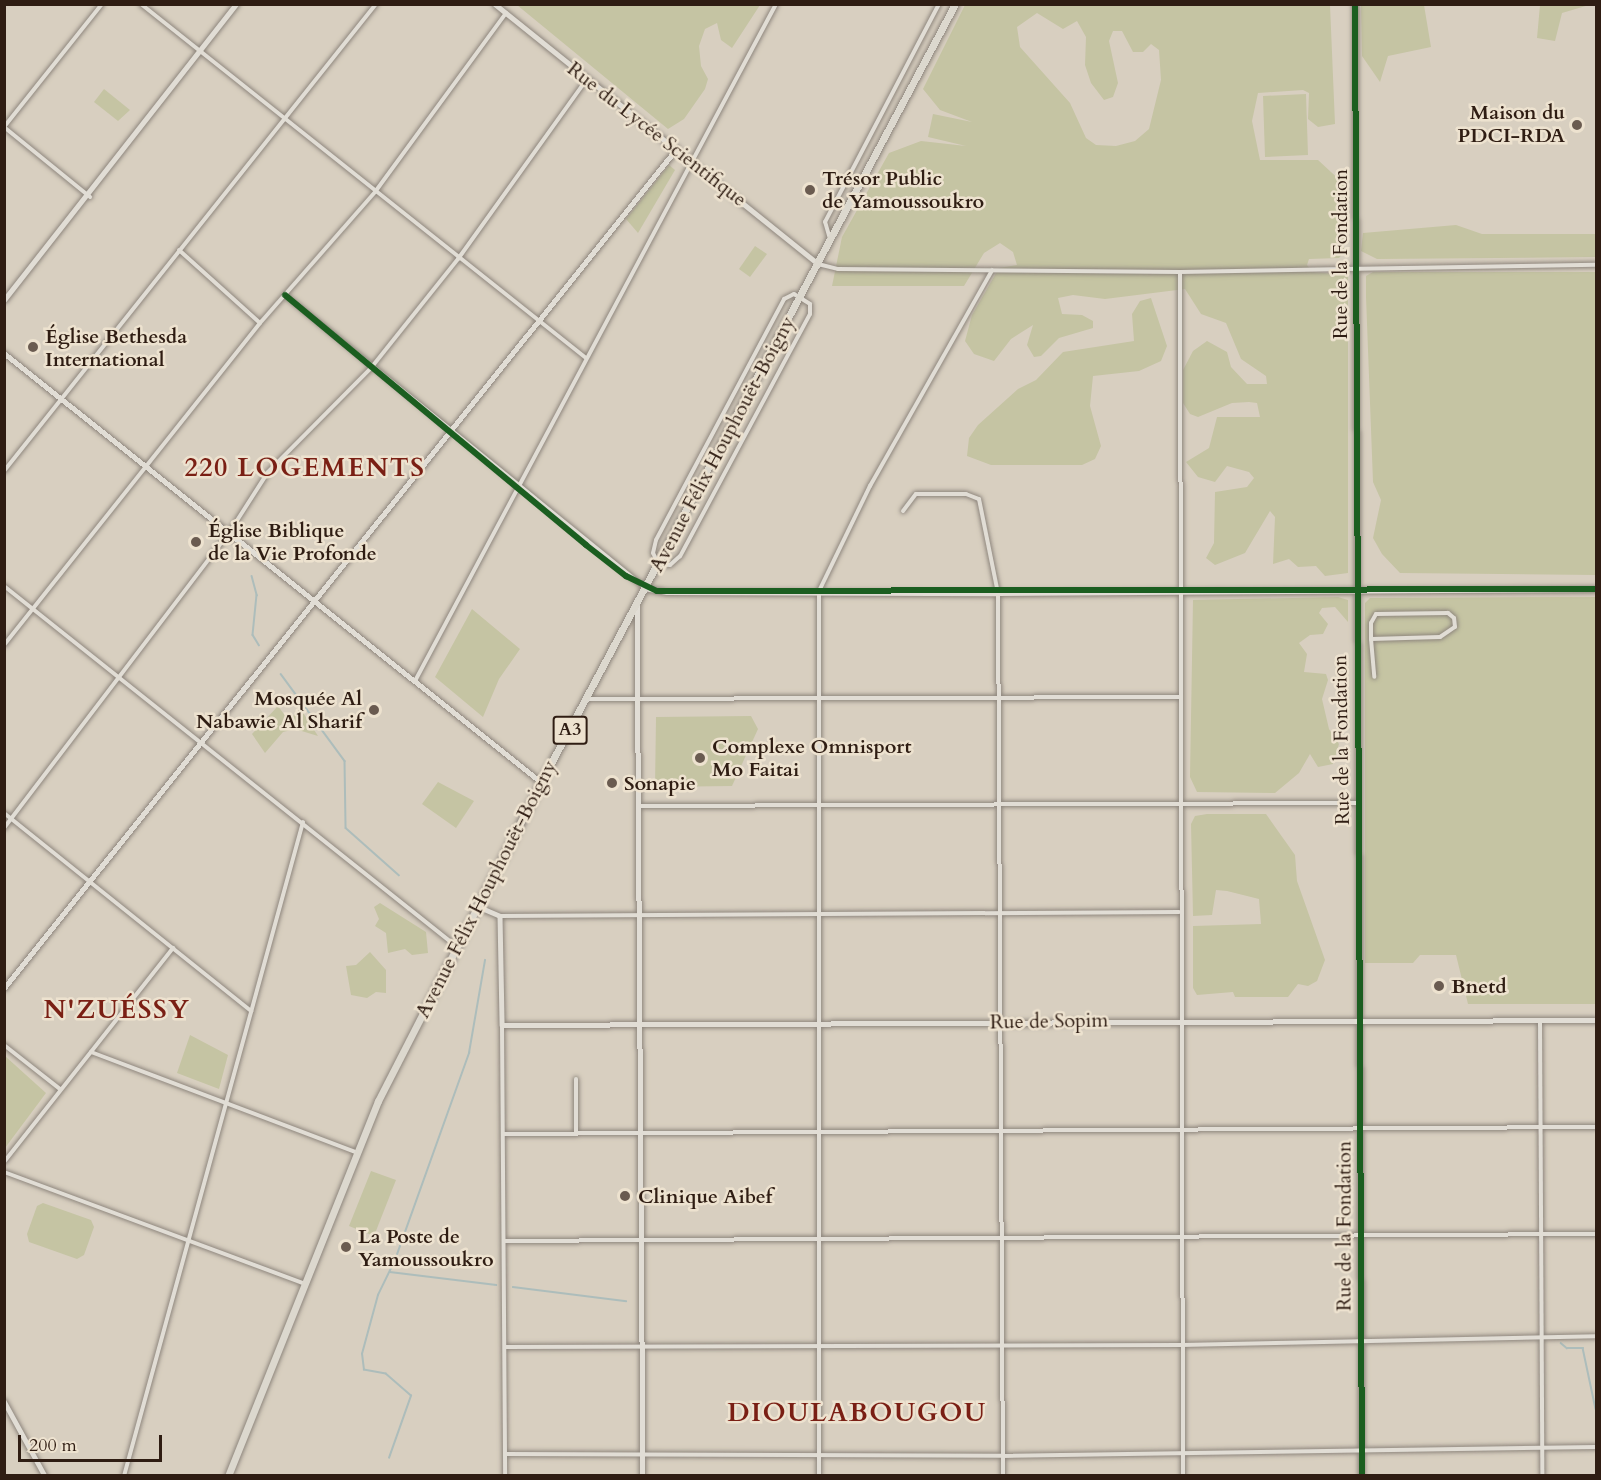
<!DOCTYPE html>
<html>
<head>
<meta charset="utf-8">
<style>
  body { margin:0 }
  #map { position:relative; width:1601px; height:1480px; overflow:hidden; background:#d8cfc0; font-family:Cardo,serif }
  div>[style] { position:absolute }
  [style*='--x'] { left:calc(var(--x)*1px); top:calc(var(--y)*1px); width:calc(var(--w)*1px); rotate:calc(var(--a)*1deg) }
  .green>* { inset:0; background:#c5c4a3 }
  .stream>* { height:1.5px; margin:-0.75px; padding:0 0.75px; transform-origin:0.75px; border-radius:0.75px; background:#adbdbb }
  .roads { filter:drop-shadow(0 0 2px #8e867d) drop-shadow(0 0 2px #8e867d) }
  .minor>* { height:4px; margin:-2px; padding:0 2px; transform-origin:2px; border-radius:2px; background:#e1ddd5 }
  .tertiary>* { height:4.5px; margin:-2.25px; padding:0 2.25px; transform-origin:2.25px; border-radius:2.25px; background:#e1ddd5 }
  .trunk>* { height:7px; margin:-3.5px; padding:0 3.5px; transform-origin:3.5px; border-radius:3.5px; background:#dcd8ce }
  .cycleway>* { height:6px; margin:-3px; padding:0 3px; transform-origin:3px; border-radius:3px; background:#1b5e20 }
  .dots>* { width:16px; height:16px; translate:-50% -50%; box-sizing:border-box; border:3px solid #ede2cf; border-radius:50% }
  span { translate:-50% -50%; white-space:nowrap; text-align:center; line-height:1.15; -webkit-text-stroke:5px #ede2cf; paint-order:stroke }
  .shield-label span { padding:2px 4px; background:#ede2cf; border:2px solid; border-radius:4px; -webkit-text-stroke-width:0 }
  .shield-label { font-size:18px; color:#2f1d13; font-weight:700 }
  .poi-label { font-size:20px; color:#2f1d13; font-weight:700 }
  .right { translate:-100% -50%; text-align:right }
  .left { translate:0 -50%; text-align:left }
  .street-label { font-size:20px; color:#2f1d13 }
  .district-label { font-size:26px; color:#7a1f14; font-weight:700; letter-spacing:1.5px }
  .frame { position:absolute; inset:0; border:6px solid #2f1d13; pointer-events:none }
  .scale { position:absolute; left:18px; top:1435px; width:144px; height:27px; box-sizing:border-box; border:3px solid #2f1d13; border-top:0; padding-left:8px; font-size:18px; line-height:21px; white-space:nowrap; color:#2f1d13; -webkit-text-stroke:4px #ede2cf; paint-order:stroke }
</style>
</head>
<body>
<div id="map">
  <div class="green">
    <div style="clip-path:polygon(517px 5px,760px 5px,732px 48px,721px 40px,717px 23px,705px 29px,699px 46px,701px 66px,708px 79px,705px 89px,684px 119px,668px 129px)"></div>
    <div style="clip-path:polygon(evenodd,965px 5px,1330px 5px,1335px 124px,1318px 127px,1308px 119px,1309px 93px,1303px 90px,1258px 93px,1252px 121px,1260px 160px,1318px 160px,1344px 184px,1344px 252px,1339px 258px,1309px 259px,1307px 265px,1312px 272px,1348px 275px,1348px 573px,1325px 576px,1316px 566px,1298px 567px,1289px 559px,1273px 564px,1275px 517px,1270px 511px,1245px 553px,1215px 565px,1206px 558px,1214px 543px,1215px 492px,1247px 487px,1254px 478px,1249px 472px,1227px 466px,1215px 482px,1198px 477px,1186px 462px,1209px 448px,1217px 417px,1260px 417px,1257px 403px,1249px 402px,1232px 403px,1198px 417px,1190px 414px,1183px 403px,1183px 370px,1193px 351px,1207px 341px,1227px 352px,1231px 367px,1247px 384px,1267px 384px,1266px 376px,1241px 359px,1226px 323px,1201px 314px,1185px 289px,1105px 299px,1073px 295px,1058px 298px,1062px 314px,1082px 315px,1093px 321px,1093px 328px,1059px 338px,1041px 356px,1034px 357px,1027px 345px,1033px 325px,1011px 339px,994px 361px,974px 354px,965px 341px,972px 315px,999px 268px,1017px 265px,1013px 252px,1000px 243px,984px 253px,964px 286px,832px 286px,842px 237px,889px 153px,921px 141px,966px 146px,928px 137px,933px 114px,972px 122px,940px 110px,923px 89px,965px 5px,1037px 13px,1063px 29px,1077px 21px,1086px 37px,1085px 65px,1091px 83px,1104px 100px,1113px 97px,1118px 83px,1109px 41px,1113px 31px,1122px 31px,1133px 52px,1143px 52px,1151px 44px,1159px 50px,1161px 80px,1149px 129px,1135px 141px,1116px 146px,1096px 145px,1086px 138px,1070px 103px,1020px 47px,1017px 27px,1037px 13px)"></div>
    <div style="clip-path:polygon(1361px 5px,1424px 5px,1431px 47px,1388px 56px,1380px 82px,1362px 56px)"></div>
    <div style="clip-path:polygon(1540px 5px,1540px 4px,1589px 5px,1562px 13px,1555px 41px,1537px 38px)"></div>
    <div style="clip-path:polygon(104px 89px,130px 110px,118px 121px,94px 102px)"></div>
    <div style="clip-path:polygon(1306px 94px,1308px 155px,1265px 157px,1263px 96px)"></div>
    <div style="clip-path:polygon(669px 165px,675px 170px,638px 233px,626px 219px)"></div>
    <div style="clip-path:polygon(1456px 225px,1482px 234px,1596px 234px,1596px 257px,1377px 259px,1361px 251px,1363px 233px)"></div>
    <div style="clip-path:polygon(755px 246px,767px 254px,750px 277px,739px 269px)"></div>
    <div style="clip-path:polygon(1373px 272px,1596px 272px,1596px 575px,1400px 573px,1382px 554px,1373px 538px,1381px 500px,1373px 482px,1366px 297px,1366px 276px)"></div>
    <div style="clip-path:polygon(1151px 298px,1167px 346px,1161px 361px,1139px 371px,1093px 376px,1090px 406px,1101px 446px,1095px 459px,1082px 465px,991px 465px,967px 456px,969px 438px,978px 425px,1018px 389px,1036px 380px,1063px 352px,1134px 341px,1132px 314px,1140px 301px)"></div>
    <div style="clip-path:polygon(1338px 597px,1348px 600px,1348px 622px,1335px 607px,1322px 608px,1319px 613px,1328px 624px,1323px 634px,1310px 635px,1299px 643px,1307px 654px,1304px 672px,1326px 674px,1328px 680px,1322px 699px,1329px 729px,1339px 744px,1333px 764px,1318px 767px,1310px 754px,1299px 773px,1275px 793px,1197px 792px,1190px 777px,1193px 600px)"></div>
    <div style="clip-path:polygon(1596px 597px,1596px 1004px,1468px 1004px,1456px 955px,1420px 955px,1413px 963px,1365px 963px,1365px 603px,1370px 598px)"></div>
    <div style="clip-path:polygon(472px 609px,520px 649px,499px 679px,483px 717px,435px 677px)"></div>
    <div style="clip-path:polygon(278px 706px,289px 721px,300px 708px,318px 736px,295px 729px,283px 732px,265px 753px,252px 734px)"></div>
    <div style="clip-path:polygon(751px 716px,758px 729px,732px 786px,655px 787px,656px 717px)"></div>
    <div style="clip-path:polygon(438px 782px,474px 801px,456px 828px,422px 804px)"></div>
    <div style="clip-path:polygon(1207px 814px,1266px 814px,1295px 855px,1297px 881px,1325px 960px,1317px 981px,1308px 986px,1298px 984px,1288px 997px,1235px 997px,1233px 992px,1197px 995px,1193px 988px,1193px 926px,1261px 924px,1259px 899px,1227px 891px,1216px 890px,1212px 915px,1193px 916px,1191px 824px,1195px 816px)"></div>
    <div style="clip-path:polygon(380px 903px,426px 932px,428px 953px,412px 955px,405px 949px,388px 953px,386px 933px,375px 926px,379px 919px,374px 907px)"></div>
    <div style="clip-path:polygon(370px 952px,386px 970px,386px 993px,376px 992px,367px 998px,351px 995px,346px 966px,356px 965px)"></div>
    <div style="clip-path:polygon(190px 1035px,228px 1055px,219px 1089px,177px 1073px)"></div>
    <div style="clip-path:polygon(5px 1056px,46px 1093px,5px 1148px)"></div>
    <div style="clip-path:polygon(371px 1171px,396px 1180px,374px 1236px,349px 1226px)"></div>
    <div style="clip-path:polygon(43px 1203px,91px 1220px,94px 1227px,84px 1255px,77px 1259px,29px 1242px,27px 1234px,37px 1206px)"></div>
  </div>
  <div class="stream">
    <div style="--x:252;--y:576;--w:20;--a:75"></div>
    <div style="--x:257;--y:595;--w:40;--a:95.7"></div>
    <div style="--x:253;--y:635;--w:12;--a:59"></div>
    <div style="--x:281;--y:674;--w:108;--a:53.7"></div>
    <div style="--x:345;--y:761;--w:67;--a:89.1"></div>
    <div style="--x:346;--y:828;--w:71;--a:41.6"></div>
    <div style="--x:390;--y:1272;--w:107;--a:7"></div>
    <div style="--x:513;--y:1287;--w:114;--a:7.1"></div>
    <div style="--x:1561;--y:1343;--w:8;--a:40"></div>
    <div style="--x:1567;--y:1348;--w:16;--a:0"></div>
    <div style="--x:1583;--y:1348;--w:62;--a:78"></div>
    <div style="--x:389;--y:1458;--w:66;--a:-70.5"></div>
    <div style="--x:411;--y:1396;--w:33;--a:-139"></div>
    <div style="--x:386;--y:1374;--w:22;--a:-170"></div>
    <div style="--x:364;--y:1370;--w:16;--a:-97"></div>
    <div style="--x:362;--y:1354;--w:61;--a:-74.8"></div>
    <div style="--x:378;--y:1295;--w:39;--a:-64"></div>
    <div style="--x:395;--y:1260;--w:220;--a:-70.3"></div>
    <div style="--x:469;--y:1053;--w:94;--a:-80.2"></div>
  </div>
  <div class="roads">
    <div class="minor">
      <div style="--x:141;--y:4;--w:569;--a:38.5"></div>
      <div style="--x:4;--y:127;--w:157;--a:-51.5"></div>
      <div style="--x:4;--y:127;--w:111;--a:39.1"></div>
      <div style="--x:830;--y:239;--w:18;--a:-106"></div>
      <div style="--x:825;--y:222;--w:246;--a:-62.4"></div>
      <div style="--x:179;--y:250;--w:109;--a:42"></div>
      <div style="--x:818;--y:264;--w:21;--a:14"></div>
      <div style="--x:838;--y:269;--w:342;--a:0.5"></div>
      <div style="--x:1180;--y:272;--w:416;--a:-1"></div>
      <div style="--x:1180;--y:272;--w:1204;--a:89.86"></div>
      <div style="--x:794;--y:294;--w:19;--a:32"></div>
      <div style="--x:810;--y:304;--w:10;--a:90"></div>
      <div style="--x:810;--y:314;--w:275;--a:118.2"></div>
      <div style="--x:680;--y:556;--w:13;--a:138"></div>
      <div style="--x:670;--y:565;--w:12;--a:-175"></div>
      <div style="--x:658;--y:564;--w:12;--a:-114"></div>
      <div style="--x:653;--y:553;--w:13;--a:-77"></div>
      <div style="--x:656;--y:540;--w:273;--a:-62"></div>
      <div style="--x:784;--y:299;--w:11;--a:-27"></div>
      <div style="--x:285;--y:295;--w:463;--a:39.1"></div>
      <div style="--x:4;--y:471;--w:597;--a:-51.46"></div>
      <div style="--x:903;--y:511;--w:21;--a:-53"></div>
      <div style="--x:916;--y:494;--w:50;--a:0"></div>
      <div style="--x:966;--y:494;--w:14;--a:21"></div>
      <div style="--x:979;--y:499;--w:96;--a:78.6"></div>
      <div style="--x:998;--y:593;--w:883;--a:89.68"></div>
      <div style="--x:4;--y:586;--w:578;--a:38.54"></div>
      <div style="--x:1371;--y:639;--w:69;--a:-1.7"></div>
      <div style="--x:1440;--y:637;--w:18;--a:-34"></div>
      <div style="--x:1455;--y:627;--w:9;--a:-96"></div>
      <div style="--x:1454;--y:618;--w:8;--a:-140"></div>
      <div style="--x:1448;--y:613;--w:72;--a:179.2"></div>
      <div style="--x:1376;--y:614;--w:10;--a:119"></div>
      <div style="--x:1371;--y:623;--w:16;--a:90"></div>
      <div style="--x:1371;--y:639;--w:38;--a:85"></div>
      <div style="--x:4;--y:645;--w:411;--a:-51.5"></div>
      <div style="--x:260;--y:323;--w:174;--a:-48.7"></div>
      <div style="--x:375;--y:192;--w:222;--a:-53.8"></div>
      <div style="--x:415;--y:681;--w:767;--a:-61.93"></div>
      <div style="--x:586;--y:699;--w:593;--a:-0.19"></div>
      <div style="--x:638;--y:806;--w:720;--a:-0.24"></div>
      <div style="--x:4;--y:813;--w:317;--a:38.7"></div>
      <div style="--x:4;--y:828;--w:371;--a:-52.7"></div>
      <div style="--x:229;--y:533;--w:72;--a:-57.4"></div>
      <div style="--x:268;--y:472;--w:146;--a:-45.3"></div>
      <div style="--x:371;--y:368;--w:139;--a:-51.4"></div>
      <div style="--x:458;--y:259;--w:221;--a:-54.4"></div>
      <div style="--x:500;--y:916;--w:679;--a:-0.34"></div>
      <div style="--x:1540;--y:1020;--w:456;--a:89.7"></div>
      <div style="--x:502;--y:1025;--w:451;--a:89.6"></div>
      <div style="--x:4;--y:1045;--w:71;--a:38.2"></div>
      <div style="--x:91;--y:1052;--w:283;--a:20.7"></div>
      <div style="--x:576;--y:1132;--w:53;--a:-90"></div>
      <div style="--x:503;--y:1134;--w:1093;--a:-0.37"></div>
      <div style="--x:4;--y:1162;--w:273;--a:-51.7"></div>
      <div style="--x:4;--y:1172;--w:319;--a:20.4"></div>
      <div style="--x:504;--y:1241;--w:1092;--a:-0.37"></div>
      <div style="--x:505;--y:1347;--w:676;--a:-0.17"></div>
      <div style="--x:1181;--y:1345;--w:415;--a:-1.2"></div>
      <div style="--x:505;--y:1454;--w:498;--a:0.2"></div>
      <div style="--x:1003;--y:1456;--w:593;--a:-0.87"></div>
      <div style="--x:124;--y:1476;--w:678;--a:-74.69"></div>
      <div style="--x:819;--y:1476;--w:885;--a:-90"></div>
      <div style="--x:819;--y:591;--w:117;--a:-64.1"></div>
      <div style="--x:870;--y:486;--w:248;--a:-60.5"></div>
    </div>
    <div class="tertiary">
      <div style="--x:495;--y:4;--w:415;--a:38.8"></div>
      <div style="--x:1355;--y:4;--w:1472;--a:89.73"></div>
      <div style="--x:4;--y:300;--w:376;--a:-51.9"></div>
      <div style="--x:4;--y:353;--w:687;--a:38.62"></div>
      <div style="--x:644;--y:588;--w:23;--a:10"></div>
      <div style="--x:667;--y:592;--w:331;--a:0.2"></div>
      <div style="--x:998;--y:593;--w:598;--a:-0.38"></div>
      <div style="--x:637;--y:605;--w:871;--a:89.61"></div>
      <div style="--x:477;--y:906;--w:25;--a:23"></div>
      <div style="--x:500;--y:916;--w:109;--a:88.9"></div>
      <div style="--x:502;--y:1025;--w:1094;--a:-0.26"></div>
      <div style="--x:4;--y:988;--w:1076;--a:-51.3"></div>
      <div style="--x:4;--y:1401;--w:85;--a:61.3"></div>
    </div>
    <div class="trunk">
      <div style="--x:228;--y:1476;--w:404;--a:-68.2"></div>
      <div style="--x:378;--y:1101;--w:358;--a:-62.9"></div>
      <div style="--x:541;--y:782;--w:881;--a:-61.98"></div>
    </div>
  </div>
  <div class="cycleway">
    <div style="--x:1355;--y:4;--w:1472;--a:89.73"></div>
    <div style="--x:285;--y:295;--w:391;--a:39.7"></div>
    <div style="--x:586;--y:545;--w:51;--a:37.8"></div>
    <div style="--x:626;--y:576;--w:34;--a:26"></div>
    <div style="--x:657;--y:591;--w:939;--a:-0.12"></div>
  </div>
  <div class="dots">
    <div style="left:1577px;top:125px;background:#6a5b50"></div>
    <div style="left:810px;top:190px;background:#6a5b50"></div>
    <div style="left:33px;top:347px;background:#6a5b50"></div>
    <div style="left:196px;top:542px;background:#6a5b50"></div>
    <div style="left:374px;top:710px;background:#6a5b50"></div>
    <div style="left:700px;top:758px;background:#6a5b50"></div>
    <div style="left:612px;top:783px;background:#6a5b50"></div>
    <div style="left:1439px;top:986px;background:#6a5b50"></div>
    <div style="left:625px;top:1196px;background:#6a5b50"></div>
    <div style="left:346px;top:1247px;background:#6a5b50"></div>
  </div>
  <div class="shield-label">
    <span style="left:570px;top:730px">A3</span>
  </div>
  <div class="poi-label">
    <span class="right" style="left:1565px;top:124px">Maison du<br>PDCI-RDA</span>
    <span class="left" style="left:822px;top:190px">Trésor Public<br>de Yamoussoukro</span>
    <span class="left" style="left:45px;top:348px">Église Bethesda<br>International</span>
    <span class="left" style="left:208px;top:542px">Église Biblique<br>de la Vie Profonde</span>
    <span class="right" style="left:362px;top:710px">Mosquée Al<br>Nabawie Al Sharif</span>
    <span class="left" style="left:712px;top:758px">Complexe Omnisport<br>Mo Faitai</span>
    <span class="left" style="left:624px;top:783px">Sonapie</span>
    <span class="left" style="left:1451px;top:986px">Bnetd</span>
    <span class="left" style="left:638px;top:1196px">Clinique Aibef</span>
    <span class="left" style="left:358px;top:1248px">La Poste de<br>Yamoussoukro</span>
  </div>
  <div class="street-label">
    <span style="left:657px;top:134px;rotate:38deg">Rue du Lycée Scientifique</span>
    <span style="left:1340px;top:254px;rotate:-90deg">Rue de la Fondation</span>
    <span style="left:722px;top:444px;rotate:-62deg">Avenue Félix Houphouët-Boigny</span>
    <span style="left:1341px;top:740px;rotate:-91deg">Rue de la Fondation</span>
    <span style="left:486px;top:889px;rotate:-63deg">Avenue Félix Houphouët-Boigny</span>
    <span style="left:1049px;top:1021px;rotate:-1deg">Rue de Sopim</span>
    <span style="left:1344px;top:1226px;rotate:-90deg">Rue de la Fondation</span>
  </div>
  <div class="district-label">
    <span style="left:305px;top:468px">220 LOGEMENTS</span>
    <span style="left:117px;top:1010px">N'ZUÉSSY</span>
    <span style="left:857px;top:1413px">DIOULABOUGOU</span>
  </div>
  <div class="frame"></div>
  <div class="scale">200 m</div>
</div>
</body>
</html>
